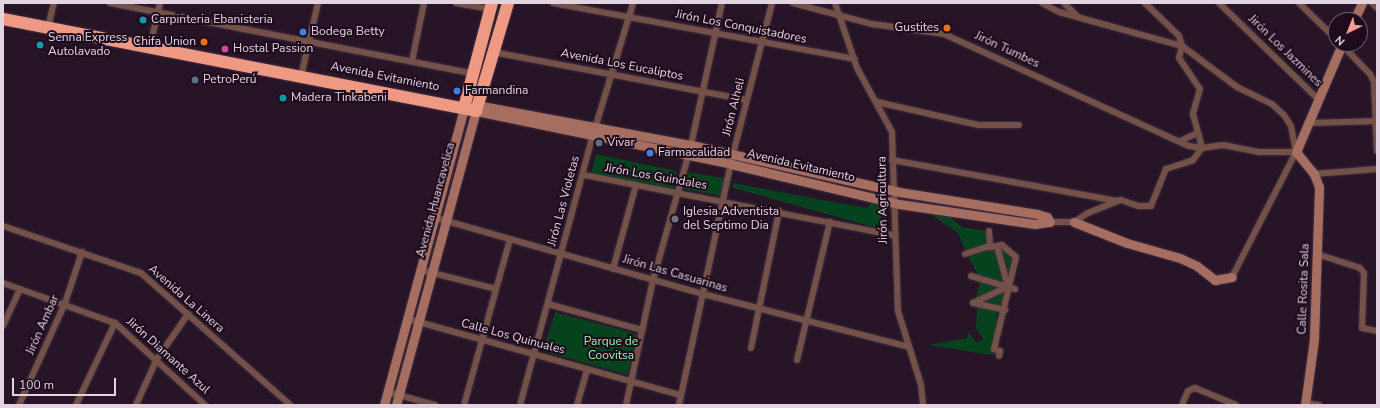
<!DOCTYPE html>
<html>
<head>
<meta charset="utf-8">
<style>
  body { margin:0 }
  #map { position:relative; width:1380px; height:408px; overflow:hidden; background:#271426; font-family:"Nunito Sans",sans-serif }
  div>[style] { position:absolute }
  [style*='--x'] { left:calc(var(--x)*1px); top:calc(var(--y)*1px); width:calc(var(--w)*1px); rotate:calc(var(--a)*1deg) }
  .green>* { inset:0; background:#07421f }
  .roads { filter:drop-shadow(0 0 1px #412f40) drop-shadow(0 0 1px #412f40) }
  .street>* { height:6px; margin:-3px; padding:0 3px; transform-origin:3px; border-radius:3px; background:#735148 }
  .secondary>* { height:9px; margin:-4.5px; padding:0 4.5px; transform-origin:4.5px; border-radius:4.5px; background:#a56e60 }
  .highway>* { height:12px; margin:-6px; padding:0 6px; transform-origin:6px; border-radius:6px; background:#ee9983 }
  .dots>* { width:11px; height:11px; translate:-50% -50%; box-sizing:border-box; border:2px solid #1e0b1c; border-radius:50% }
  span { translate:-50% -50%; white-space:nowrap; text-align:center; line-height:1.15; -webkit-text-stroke:4px #1e0b1c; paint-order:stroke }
  .poi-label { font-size:12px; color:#e2d5e1 }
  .left { translate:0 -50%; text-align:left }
  .right { translate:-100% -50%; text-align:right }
  .street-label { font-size:12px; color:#e2d5e1 }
  .park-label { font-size:12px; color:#92f5ac }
  .frame { position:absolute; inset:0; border:4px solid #e2d5e1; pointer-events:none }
  .north { position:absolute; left:1328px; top:12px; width:40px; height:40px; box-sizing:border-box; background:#1e0b1c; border:1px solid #6c5c6b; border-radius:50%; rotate:223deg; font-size:11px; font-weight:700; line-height:16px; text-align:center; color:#e2d5e1 }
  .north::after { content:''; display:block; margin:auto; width:14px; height:18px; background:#f59b98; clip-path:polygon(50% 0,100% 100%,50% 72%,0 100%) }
  .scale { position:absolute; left:12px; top:378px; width:104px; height:18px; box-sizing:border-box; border:2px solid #e2d5e1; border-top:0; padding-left:5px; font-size:12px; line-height:14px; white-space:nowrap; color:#e2d5e1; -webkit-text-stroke:3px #1e0b1c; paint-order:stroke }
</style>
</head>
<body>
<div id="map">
  <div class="green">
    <div style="clip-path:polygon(596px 154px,677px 171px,673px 189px,591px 174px)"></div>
    <div style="clip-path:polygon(687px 172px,724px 178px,721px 196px,684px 189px)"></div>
    <div style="clip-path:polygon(733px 183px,866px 208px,875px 200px,888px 202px,884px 230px,733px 188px)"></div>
    <div style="clip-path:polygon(932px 212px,948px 215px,962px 227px,987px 231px,987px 246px,966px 252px,958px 233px,933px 216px)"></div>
    <div style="clip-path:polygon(1004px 248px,1012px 259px,1007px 281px,999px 249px)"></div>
    <div style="clip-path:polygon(996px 249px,1004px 281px,1003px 282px,978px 275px,967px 254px)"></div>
    <div style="clip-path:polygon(980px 282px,1002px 288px,975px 301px)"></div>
    <div style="clip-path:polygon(1004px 292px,1000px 308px,976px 302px)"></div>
    <div style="clip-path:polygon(977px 305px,999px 309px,996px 318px,1001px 319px,993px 349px,999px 351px,998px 356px,929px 345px,967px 338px,969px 332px,977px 343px,983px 339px,976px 328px)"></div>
    <div style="clip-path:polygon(555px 312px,637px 334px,628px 375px,543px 351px)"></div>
  </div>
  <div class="roads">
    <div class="street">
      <div style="--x:110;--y:3;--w:372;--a:11"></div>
      <div style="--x:456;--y:3;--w:35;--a:10"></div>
      <div style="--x:553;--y:3;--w:307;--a:10.5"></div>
      <div style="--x:793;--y:3;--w:82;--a:14.9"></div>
      <div style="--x:872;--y:24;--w:73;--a:7.9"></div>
      <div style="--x:944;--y:34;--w:269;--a:24.6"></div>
      <div style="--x:1189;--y:146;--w:13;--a:9"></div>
      <div style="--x:1202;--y:148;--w:21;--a:-8"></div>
      <div style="--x:1223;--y:145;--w:36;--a:11"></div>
      <div style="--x:1258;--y:152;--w:38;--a:0"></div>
      <div style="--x:835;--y:3;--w:69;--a:71.3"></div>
      <div style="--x:857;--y:68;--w:73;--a:61.3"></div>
      <div style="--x:892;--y:132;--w:179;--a:88.1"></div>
      <div style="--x:898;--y:311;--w:77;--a:72.7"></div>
      <div style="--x:921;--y:385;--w:20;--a:84"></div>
      <div style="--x:1042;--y:3;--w:19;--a:28"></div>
      <div style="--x:1059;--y:12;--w:128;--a:15.5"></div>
      <div style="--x:1182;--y:46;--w:69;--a:36.7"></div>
      <div style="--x:1237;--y:87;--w:39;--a:26"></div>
      <div style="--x:1272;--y:104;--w:16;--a:43"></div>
      <div style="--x:1284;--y:115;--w:13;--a:58"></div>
      <div style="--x:1291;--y:126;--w:25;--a:79"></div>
      <div style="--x:1064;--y:3;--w:20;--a:45"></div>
      <div style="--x:1145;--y:3;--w:47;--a:44.1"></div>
      <div style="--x:1179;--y:36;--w:10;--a:73"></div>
      <div style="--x:1219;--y:3;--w:138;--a:44.1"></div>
      <div style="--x:1299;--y:3;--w:52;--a:44.2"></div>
      <div style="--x:1372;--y:3;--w:7;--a:45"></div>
      <div style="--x:48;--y:28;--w:26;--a:-77"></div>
      <div style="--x:1341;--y:44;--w:42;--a:46"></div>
      <div style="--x:1370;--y:74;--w:9;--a:63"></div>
      <div style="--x:1374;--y:82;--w:69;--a:87.5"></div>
      <div style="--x:1182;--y:46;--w:12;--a:104"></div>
      <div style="--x:1179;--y:58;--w:37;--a:56"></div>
      <div style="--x:1200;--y:89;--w:26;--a:106"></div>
      <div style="--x:1193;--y:114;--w:35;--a:75"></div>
      <div style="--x:150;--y:47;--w:45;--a:-77.2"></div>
      <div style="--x:493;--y:52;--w:258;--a:10.7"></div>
      <div style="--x:412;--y:61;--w:59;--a:-78.3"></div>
      <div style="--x:301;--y:76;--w:75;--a:-76.9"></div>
      <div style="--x:877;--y:102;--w:104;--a:12.8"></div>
      <div style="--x:978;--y:125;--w:41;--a:0"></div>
      <div style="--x:1307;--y:123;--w:70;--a:-1.6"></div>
      <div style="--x:1180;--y:141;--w:20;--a:-24"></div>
      <div style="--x:691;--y:145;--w:145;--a:-77.7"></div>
      <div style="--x:892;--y:160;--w:229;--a:10.3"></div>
      <div style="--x:1314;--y:174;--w:63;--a:-4.5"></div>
      <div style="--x:584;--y:175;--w:316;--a:11"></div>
      <div style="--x:436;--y:218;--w:278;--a:15.9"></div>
      <div style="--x:703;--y:294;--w:213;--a:14.4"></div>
      <div style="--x:1050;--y:222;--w:24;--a:0"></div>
      <div style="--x:1074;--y:222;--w:17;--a:-33"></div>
      <div style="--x:1088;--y:213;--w:35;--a:-22"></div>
      <div style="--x:1121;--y:200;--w:18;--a:19"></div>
      <div style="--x:1138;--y:206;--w:13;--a:0"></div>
      <div style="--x:1151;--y:206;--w:40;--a:-68"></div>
      <div style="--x:1166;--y:169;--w:28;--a:-18"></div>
      <div style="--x:1193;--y:160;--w:15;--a:-53"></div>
      <div style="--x:3;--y:226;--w:146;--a:18.8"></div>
      <div style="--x:141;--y:273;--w:199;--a:41.5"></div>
      <div style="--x:989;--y:231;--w:16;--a:86"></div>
      <div style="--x:990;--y:247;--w:12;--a:-9"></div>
      <div style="--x:1002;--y:245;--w:18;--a:41"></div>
      <div style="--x:1016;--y:257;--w:95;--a:103.4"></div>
      <div style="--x:994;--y:349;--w:6;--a:18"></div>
      <div style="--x:1000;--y:351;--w:5;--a:101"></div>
      <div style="--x:965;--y:254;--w:26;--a:-18"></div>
      <div style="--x:1317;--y:254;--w:45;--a:18"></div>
      <div style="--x:1360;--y:268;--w:6;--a:51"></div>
      <div style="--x:1364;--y:273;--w:55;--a:92.1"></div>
      <div style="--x:1362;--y:328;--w:15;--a:11"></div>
      <div style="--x:613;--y:269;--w:87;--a:-74.7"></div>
      <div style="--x:421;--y:270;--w:77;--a:14.2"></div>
      <div style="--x:971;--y:276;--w:46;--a:16.5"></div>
      <div style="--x:1232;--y:277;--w:140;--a:-62.9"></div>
      <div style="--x:3;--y:283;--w:119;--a:19.7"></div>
      <div style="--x:115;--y:323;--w:122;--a:42.3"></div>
      <div style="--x:973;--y:303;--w:38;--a:-25"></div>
      <div style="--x:1008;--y:287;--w:42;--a:-105"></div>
      <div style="--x:973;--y:303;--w:33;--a:12"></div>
      <div style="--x:548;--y:304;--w:98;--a:15.5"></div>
      <div style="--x:408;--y:319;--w:283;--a:15.6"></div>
      <div style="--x:3;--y:326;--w:41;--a:-65.3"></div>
      <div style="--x:751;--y:348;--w:140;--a:-78.4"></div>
      <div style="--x:797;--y:360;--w:142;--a:-76.6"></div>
      <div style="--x:388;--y:392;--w:49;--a:15.5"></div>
      <div style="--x:1305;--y:403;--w:14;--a:8"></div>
      <div style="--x:19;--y:405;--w:112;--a:-65.7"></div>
      <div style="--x:65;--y:303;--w:54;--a:-71.6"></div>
      <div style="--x:76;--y:405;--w:91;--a:-64.6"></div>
      <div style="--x:136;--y:405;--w:51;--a:-65.5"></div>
      <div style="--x:157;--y:359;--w:55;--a:-55.4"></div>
      <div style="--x:464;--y:405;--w:172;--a:-74.5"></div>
      <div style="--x:520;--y:405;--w:280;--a:-74.9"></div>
      <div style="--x:593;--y:135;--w:138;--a:-73.1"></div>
      <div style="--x:577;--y:405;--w:37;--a:-74"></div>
      <div style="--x:626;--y:405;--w:128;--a:-77.8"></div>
      <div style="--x:653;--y:280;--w:129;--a:-74.2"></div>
      <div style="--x:679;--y:405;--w:257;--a:-77.9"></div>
      <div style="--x:733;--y:154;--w:156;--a:-75.5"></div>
      <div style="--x:1182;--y:405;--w:15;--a:-67"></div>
      <div style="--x:1188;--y:391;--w:8;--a:-23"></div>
      <div style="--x:1195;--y:388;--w:44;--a:22.5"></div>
    </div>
    <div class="secondary">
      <div style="--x:1354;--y:20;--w:19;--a:-65"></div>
      <div style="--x:1074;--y:222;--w:57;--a:21.6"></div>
      <div style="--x:1127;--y:243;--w:55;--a:15.8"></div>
      <div style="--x:1180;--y:258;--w:19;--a:25"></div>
      <div style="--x:1197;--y:266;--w:23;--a:38"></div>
      <div style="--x:1215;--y:280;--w:17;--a:-10"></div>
      <div style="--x:384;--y:405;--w:308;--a:-74.9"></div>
      <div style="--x:396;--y:405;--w:305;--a:-74.8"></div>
      <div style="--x:476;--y:111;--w:260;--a:11.7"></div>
      <div style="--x:731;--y:164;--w:173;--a:13.4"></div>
      <div style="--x:899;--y:204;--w:137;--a:8.4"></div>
      <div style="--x:1035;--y:224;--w:15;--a:-8"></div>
      <div style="--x:1050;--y:222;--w:6;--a:-121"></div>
      <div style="--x:1047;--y:217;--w:10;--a:-163"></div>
      <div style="--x:1037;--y:214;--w:139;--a:-170.9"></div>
      <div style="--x:900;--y:192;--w:214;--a:-167.3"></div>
      <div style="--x:691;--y:145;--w:218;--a:-169.4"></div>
      <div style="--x:1305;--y:405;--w:67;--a:-82.2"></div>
      <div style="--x:1314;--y:339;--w:152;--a:-88.1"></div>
      <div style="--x:1319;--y:187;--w:14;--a:-111"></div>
      <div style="--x:1314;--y:174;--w:28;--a:-129"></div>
      <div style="--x:1296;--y:152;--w:117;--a:-66.9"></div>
    </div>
    <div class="highway">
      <div style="--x:3;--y:19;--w:482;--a:11"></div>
      <div style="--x:476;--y:111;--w:113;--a:-73.5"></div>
      <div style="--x:464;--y:108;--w:109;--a:-75.1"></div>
    </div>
  </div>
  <div class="dots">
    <div style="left:143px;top:20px;background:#0f9aa8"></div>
    <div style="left:947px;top:28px;background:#e8710a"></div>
    <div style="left:303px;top:32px;background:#3f7fe0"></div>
    <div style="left:204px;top:42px;background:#e8710a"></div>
    <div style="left:40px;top:45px;background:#0f9aa8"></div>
    <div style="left:225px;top:49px;background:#d1479c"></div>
    <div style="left:195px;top:80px;background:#5c6f8a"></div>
    <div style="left:457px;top:91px;background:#3f7fe0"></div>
    <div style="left:283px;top:98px;background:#0f9aa8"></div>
    <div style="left:599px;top:143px;background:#5c6f8a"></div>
    <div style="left:650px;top:153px;background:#3f7fe0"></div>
    <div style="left:675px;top:219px;background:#6b7280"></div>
  </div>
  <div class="poi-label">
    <span class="left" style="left:151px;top:20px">Carpinteria Ebanisteria</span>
    <span class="right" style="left:939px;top:28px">Gustites</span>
    <span class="left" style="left:311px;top:32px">Bodega Betty</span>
    <span class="left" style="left:48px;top:45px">Senna Express<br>Autolavado</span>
    <span class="right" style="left:196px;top:42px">Chifa Union</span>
    <span class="left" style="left:233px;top:49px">Hostal Passion</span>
    <span class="left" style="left:203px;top:80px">PetroPerú</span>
    <span class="left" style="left:465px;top:91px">Farmandina</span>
    <span class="left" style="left:291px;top:98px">Madera Tinkabeni</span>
    <span class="left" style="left:607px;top:143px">Vivar</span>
    <span class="left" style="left:658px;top:153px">Farmacalidad</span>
    <span class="left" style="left:683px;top:219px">Iglesia Adventista<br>del Septimo Dia</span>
  </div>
  <div class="street-label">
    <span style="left:741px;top:27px;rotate:11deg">Jirón Los Conquistadores</span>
    <span style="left:1007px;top:50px;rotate:25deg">Jirón Tumbes</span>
    <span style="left:1285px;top:51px;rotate:44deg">Jirón Los Jazmines</span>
    <span style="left:622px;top:65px;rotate:11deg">Avenida Los Eucaliptos</span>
    <span style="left:385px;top:77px;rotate:11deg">Avenida Evitamiento</span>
    <span style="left:734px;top:107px;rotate:-76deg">Jirón Alheli</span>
    <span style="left:801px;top:166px;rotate:13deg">Avenida Evitamiento</span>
    <span style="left:656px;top:177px;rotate:10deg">Jirón Los Guindales</span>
    <span style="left:436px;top:200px;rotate:-75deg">Avenida Huancavelica</span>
    <span style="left:883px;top:200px;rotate:-91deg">Jirón Agricultura</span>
    <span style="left:564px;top:201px;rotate:-75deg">Jirón Las Violetas</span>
    <span style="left:675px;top:274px;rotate:16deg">Jirón Las Casuarinas</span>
    <span style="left:1304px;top:289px;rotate:-88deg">Calle Rosita Sala</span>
    <span style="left:186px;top:299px;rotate:41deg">Avenida La Linera</span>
    <span style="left:43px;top:325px;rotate:-66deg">Jirón Ambar</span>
    <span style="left:513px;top:337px;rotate:15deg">Calle Los Quinuales</span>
    <span style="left:168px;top:356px;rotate:42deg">Jirón Diamante Azul</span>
  </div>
  <div class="park-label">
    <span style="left:611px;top:349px">Parque de<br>Coovitsa</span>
  </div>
  <div class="frame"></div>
  <div class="north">N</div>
  <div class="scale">100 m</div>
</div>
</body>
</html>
